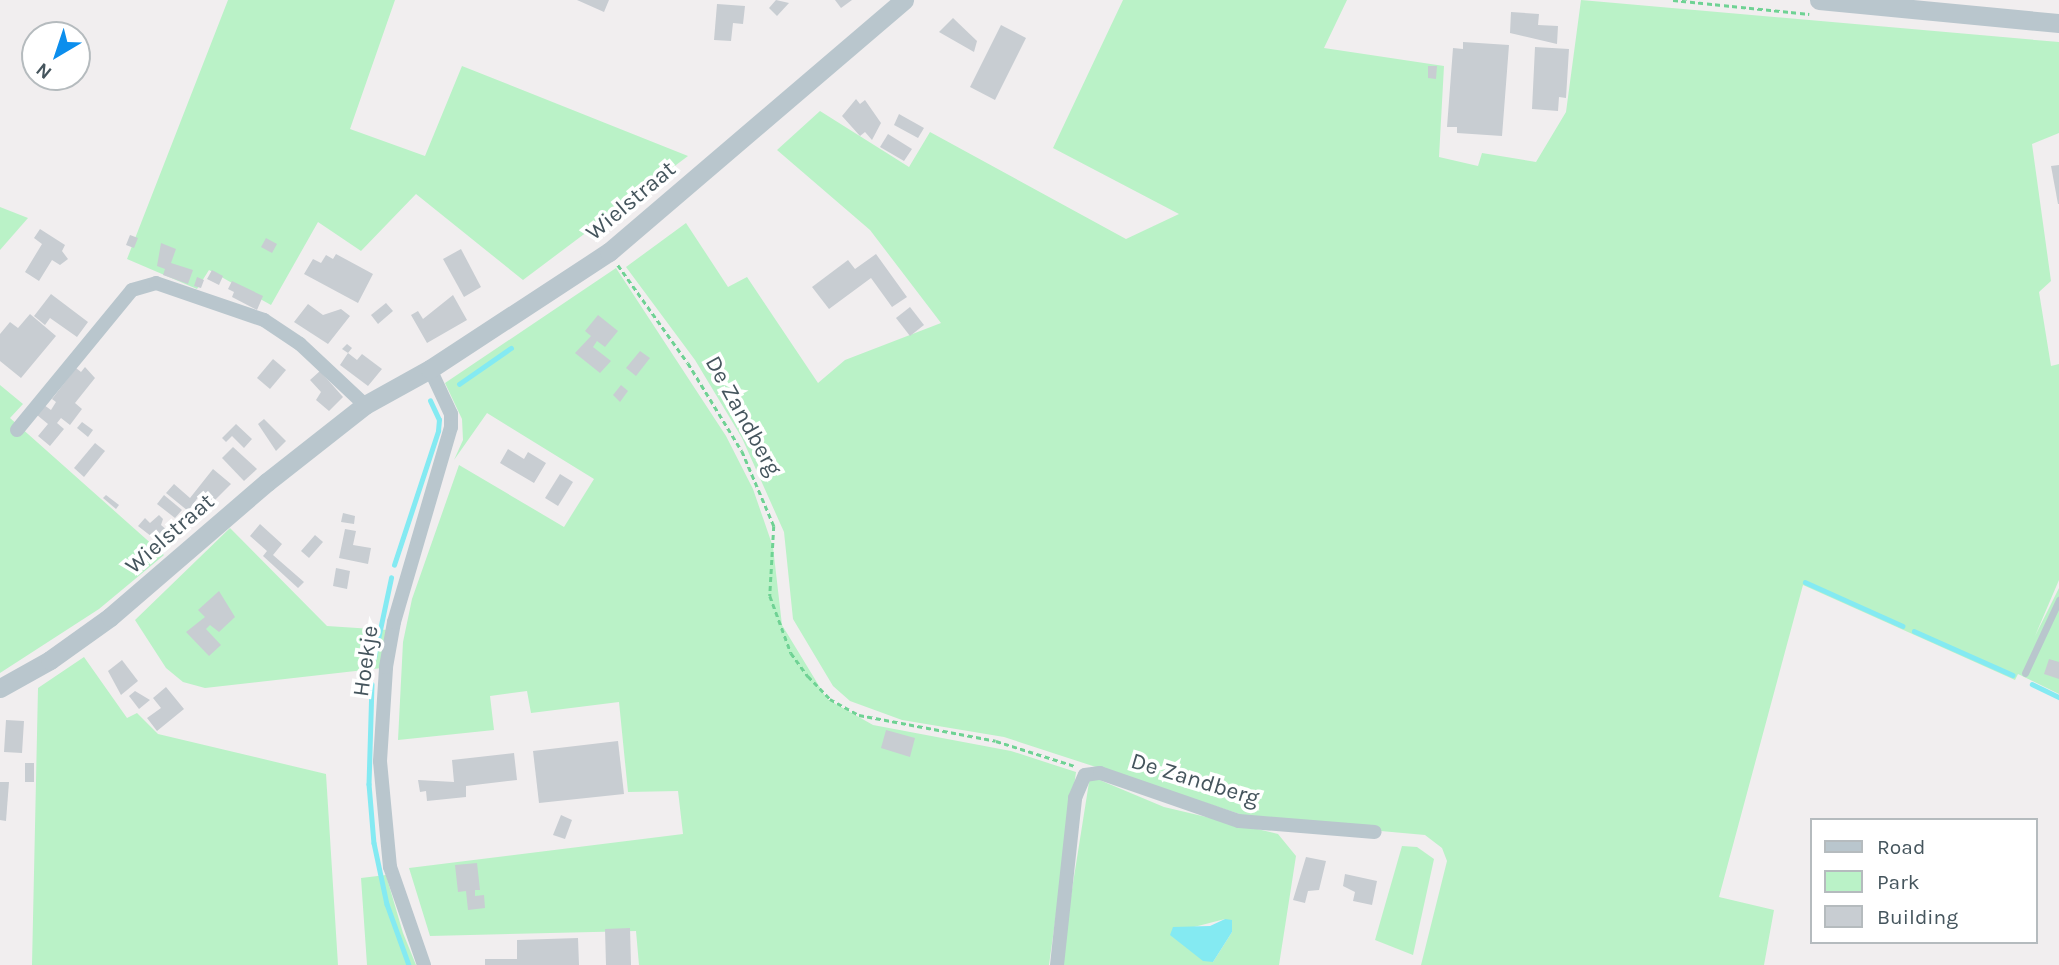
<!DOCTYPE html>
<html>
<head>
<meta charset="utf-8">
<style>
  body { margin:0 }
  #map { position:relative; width:2059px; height:965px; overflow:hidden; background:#f1eeef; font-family:Karla,sans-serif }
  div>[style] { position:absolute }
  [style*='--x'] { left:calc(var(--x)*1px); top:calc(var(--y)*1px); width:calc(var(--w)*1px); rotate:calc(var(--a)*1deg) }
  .green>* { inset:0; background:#baf2c7 }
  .water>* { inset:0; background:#84eaf2 }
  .stream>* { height:4.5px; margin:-2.25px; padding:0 2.25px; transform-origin:2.25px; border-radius:2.25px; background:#84eaf2 }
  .building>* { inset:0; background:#c8cdd2 }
  .path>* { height:2.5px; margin-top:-1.25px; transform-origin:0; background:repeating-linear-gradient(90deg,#6fd294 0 5px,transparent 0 8.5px) }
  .service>* { height:7px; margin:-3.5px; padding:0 3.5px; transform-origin:3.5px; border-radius:3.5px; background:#b9c6cd }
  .minor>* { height:14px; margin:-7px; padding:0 7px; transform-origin:7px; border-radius:7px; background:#b9c6cd }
  .tertiary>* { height:19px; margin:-9.5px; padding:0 9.5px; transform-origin:9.5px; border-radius:9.5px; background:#b9c6cd }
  span { translate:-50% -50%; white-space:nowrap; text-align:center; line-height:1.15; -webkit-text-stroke:7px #fff; paint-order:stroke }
  .street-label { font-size:23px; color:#45555d }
  .legend { position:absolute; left:1810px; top:818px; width:228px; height:126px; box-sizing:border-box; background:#fff; border:2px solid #b5bbbe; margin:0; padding:9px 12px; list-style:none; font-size:21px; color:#45555d }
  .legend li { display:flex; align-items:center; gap:14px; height:35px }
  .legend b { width:35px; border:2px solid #b5bbbe }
  .north { position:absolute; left:21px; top:21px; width:70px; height:70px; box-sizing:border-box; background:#fff; border:2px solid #b5bbbe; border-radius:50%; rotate:219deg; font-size:19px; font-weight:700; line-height:28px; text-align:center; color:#45555d }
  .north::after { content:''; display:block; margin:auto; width:24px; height:32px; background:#0c8eed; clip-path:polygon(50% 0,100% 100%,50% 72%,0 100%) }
</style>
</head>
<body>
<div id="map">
  <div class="green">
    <div style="clip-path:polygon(228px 0,395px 0,350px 129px,425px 156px,462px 66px,688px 156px,523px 280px,416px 194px,361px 251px,318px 222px,271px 305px,209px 270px,197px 289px,127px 259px)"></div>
    <div style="clip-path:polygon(1123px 0,1347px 0,1324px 48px,1444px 66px,1439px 157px,1478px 166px,1482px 153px,1536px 162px,1566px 112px,1581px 0,2059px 42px,2059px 133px,2032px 144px,2051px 281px,2039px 292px,2051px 366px,2059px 364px,2059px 580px,2035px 636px,2059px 588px,2059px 694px,2018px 674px,2015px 680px,1803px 585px,1719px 897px,1774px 910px,1764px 965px,1421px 965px,1447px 861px,1442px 848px,1425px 835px,1258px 820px,1004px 737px,902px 720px,850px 701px,833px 686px,793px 619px,784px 532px,742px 438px,695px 360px,626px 267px,686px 223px,728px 287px,747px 277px,818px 383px,845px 360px,941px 323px,870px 230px,777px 150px,820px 111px,909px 167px,930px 132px,1126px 239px,1179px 214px,1053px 148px)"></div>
    <div style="clip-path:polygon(0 207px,28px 218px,0 250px)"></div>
    <div style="clip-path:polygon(616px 268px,726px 436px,753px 489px,773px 547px,782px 625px,827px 699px,873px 725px,1011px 751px,1076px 772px,1049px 965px,639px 965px,636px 931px,430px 936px,409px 868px,683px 834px,678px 791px,628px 792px,619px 702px,531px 713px,527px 691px,490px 696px,494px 730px,398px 740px,403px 642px,412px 599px,459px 465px,564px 527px,594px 479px,487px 413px,454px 460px,463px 440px,462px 419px,445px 383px)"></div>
    <div style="clip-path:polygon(0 385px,23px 404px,10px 418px,164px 555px,99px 609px,0 673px)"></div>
    <div style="clip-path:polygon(230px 528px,327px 626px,388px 630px,382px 668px,205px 688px,183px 682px,166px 668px,135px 620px)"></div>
    <div style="clip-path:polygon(84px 657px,127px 718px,137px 713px,158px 734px,326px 774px,338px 965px,32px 965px,38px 688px)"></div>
    <div style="clip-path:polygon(evenodd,1090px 776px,1164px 807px,1278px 834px,1296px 856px,1279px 965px,1060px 965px,1090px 776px,1225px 919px,1232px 932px,1213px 962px,1194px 927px,1225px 919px)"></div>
    <div style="clip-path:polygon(1402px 846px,1417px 847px,1434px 859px,1413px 955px,1375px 940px)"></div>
    <div style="clip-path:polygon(386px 875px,403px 933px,416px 965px,367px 965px,361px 878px)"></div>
  </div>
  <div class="water">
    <div style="clip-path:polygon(1225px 919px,1232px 920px,1232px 932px,1213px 962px,1203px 961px,1170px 935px,1173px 927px,1210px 926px)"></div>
  </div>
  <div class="stream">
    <div style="--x:459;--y:384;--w:63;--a:-34.7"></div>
    <div style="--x:394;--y:565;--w:141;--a:-71.8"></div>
    <div style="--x:438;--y:431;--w:11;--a:-85"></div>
    <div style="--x:439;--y:420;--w:21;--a:-115"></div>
    <div style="--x:1805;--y:582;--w:107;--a:24.2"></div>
    <div style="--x:1914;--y:631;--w:108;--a:24"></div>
    <div style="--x:374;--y:658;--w:82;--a:-78"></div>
    <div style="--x:372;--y:684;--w:100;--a:91.7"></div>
    <div style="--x:369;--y:784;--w:59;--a:85.2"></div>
    <div style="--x:374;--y:843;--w:62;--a:78"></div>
    <div style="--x:387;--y:904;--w:65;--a:70.2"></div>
    <div style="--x:2032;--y:684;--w:30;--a:26"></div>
  </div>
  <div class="building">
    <div style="clip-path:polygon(577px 0,609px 0,604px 12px)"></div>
    <div style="clip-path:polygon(776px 0,789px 3px,777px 16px,769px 8px)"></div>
    <div style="clip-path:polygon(835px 0,852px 0,841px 8px)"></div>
    <div style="clip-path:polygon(717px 4px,745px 6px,743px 24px,733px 23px,731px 41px,714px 40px)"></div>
    <div style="clip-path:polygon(1511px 12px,1539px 14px,1538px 25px,1558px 26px,1557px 44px,1510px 33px)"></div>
    <div style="clip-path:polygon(953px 18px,977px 41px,974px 52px,939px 32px)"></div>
    <div style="clip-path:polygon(1001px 25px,1026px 38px,995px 100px,970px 87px)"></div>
    <div style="clip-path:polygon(1463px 42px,1509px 45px,1502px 136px,1457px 133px,1457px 127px,1447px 127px,1453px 48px,1463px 49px)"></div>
    <div style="clip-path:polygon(1535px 47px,1569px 49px,1566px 98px,1559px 97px,1558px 111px,1532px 109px)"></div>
    <div style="clip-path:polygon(1428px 66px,1437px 66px,1436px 79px,1428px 78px)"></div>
    <div style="clip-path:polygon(856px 99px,860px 104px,865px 100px,881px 123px,872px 140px,865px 132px,860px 136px,842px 116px)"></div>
    <div style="clip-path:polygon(899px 114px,924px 128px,918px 138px,894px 125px)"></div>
    <div style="clip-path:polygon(888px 134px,912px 149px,904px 161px,880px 147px)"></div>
    <div style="clip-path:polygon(2059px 165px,2059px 204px,2058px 204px,2051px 166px)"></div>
    <div style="clip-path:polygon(40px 229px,65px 245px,62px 251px,68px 259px,60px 265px,52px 260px,39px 281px,25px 272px,42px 244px,34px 238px)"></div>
    <div style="clip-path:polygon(130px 235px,138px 238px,134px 248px,126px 245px)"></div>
    <div style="clip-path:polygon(266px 238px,277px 244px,272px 253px,261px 247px)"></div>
    <div style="clip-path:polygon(161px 243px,176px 249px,171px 263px,193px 270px,188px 284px,163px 275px,165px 269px,157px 266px)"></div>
    <div style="clip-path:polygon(461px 249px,481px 287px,464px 297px,443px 259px)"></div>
    <div style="clip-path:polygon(336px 254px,373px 274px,358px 303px,304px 274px,313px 259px,321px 263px,326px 255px,333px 259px)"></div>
    <div style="clip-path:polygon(876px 254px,907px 297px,892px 307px,871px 278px,829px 309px,812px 287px,848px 260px,855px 269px)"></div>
    <div style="clip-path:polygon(212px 270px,223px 276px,219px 285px,207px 279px)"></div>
    <div style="clip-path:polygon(197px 277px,204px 280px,201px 288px,194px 286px)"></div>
    <div style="clip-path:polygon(232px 281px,263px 296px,257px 310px,232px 297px,234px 292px,228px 289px)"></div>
    <div style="clip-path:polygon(51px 294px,88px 322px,77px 337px,50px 318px,45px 325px,34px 316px)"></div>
    <div style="clip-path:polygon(453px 295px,467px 320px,427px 343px,411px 315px,418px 311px,423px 319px)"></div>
    <div style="clip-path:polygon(386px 303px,393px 311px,378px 324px,371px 315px)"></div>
    <div style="clip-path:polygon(308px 304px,323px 315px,341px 309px,350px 316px,328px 344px,294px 322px)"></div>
    <div style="clip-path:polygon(910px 307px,924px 325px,910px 336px,896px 318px)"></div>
    <div style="clip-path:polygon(30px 314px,56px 336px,21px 378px,0 361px,0 334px,10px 322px,18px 328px)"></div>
    <div style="clip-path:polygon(598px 315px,618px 331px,605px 347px,597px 341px,593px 347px,611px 361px,600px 373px,575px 353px,591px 336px,585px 331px)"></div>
    <div style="clip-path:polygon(347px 344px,352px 348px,348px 353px,342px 349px)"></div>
    <div style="clip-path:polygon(640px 351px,650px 358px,636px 376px,626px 368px)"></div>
    <div style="clip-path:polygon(348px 353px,357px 360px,362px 354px,382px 369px,368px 386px,340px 365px)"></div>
    <div style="clip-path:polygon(273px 359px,286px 370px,270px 389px,257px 378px)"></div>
    <div style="clip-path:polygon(85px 367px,95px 378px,75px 403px,82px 409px,70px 425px,61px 418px,57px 423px,64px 429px,50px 446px,38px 436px,48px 424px,37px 415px,44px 405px,51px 410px,56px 402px,52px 399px,76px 368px,81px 372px)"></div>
    <div style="clip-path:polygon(320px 371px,343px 397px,329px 411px,316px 400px,321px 392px,310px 380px)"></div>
    <div style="clip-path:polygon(621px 385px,628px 391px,620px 402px,613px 395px)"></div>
    <div style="clip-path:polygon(264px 419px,286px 441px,276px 451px,258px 424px)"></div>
    <div style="clip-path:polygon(82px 422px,93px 430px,88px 437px,77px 428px)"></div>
    <div style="clip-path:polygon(236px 424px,252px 439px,244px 448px,232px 436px,226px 442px,222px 438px)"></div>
    <div style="clip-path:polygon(95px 443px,105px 451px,84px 477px,74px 468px)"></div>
    <div style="clip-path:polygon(233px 447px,257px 469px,244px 481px,222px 458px)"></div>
    <div style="clip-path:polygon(508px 449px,524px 459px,528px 452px,546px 463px,534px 483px,500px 463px)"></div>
    <div style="clip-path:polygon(213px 469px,231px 484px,210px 505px,199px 496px,188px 511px,166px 493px,174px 484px,190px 498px)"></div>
    <div style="clip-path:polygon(560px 474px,573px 482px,558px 506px,545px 498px)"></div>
    <div style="clip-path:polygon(106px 495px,119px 505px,116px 509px,103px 498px)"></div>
    <div style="clip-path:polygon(164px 495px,182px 510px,175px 518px,157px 504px)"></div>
    <div style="clip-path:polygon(343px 513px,355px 516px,354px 524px,341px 522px)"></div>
    <div style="clip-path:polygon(159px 515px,163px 519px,161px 525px,174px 536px,165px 547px,138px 526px,145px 518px,150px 523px)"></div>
    <div style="clip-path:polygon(260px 524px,282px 544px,273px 555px,304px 582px,298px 588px,263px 556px,267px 551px,250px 536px)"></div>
    <div style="clip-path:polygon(345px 529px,356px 531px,353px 545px,371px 548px,368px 564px,339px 558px)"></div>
    <div style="clip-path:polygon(315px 535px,323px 542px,309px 558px,301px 551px)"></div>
    <div style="clip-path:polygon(336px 568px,350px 571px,347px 589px,333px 586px)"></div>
    <div style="clip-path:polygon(219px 591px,235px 617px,219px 632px,210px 625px,206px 629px,221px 645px,209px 656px,186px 632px,205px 617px,198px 610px)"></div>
    <div style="clip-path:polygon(2049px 659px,2059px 662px,2059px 679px,2044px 674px)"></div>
    <div style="clip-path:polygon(122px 660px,138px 681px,121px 695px,108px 671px)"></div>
    <div style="clip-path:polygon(166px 687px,184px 709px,157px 731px,147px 718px,161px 708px,153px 698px)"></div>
    <div style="clip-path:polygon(135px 691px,150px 700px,139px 709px,129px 696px)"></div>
    <div style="clip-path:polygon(6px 720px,24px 721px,22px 753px,4px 752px)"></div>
    <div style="clip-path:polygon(886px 730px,915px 738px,910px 757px,881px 748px)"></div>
    <div style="clip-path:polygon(618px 741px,624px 794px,539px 803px,533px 751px)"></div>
    <div style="clip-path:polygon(514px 753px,517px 780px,466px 786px,466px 797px,427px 801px,426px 791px,420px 792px,418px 780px,454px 782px,452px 760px)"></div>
    <div style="clip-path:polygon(25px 763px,34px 763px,34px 782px,25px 782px)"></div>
    <div style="clip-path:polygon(0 782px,9px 782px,6px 821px,0 820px)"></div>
    <div style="clip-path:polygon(561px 815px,572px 820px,565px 839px,553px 835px)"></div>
    <div style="clip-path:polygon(1306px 857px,1326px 861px,1319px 890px,1308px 891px,1305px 903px,1293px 900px)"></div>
    <div style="clip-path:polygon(477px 863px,480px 890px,475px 890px,475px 896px,484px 895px,485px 908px,468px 910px,466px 891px,458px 892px,455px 865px)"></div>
    <div style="clip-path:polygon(1345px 874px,1377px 881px,1372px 905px,1353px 901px,1355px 892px,1343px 886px)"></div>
    <div style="clip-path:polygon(630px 928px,631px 965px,606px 965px,605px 929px)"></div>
    <div style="clip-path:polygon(578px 938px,579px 965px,485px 965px,485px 959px,517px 959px,517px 940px)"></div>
  </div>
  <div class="path">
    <div style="--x:1673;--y:0;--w:137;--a:5.9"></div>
    <div style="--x:618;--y:265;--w:120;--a:54.5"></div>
    <div style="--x:688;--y:363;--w:103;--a:58.5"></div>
    <div style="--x:742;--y:451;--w:82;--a:66.9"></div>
    <div style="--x:774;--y:526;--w:70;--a:93.3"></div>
    <div style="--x:770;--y:596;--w:61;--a:69.8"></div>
    <div style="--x:791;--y:653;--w:29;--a:54"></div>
    <div style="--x:808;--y:676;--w:32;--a:46"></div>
    <div style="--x:830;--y:699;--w:33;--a:29"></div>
    <div style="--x:859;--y:715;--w:139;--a:10.7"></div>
    <div style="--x:996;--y:741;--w:83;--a:17.6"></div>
  </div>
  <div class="service">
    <div style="--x:2025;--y:673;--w:81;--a:-65"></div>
  </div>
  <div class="minor">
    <div style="--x:17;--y:430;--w:181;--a:-50.6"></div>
    <div style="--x:132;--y:290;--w:25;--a:-16"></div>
    <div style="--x:156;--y:283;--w:114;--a:18.9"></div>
    <div style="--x:264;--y:320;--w:43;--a:33.7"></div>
    <div style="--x:300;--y:344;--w:89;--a:43.2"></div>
    <div style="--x:424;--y:965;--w:104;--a:-109.1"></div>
    <div style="--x:390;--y:867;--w:106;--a:-95.4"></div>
    <div style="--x:380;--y:761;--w:94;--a:-86.3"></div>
    <div style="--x:386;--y:667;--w:46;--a:-79.9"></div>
    <div style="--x:394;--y:622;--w:203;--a:-73.7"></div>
    <div style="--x:451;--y:427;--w:13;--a:-90"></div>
    <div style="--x:451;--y:414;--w:50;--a:-115"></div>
    <div style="--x:1057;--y:965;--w:168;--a:-83.8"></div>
    <div style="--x:1075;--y:798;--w:25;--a:-67"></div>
    <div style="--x:1085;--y:775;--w:15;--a:-8"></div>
    <div style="--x:1100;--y:773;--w:147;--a:19.1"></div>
    <div style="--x:1239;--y:821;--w:136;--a:4.6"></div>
  </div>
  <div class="tertiary">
    <div style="--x:1819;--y:0;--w:241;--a:5.5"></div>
    <div style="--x:0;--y:688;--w:57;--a:-29.2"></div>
    <div style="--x:50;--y:660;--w:74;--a:-35.6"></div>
    <div style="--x:110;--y:617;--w:207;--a:-40.7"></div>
    <div style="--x:267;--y:482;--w:125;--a:-38.2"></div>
    <div style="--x:365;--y:405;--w:74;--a:-29"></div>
    <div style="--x:430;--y:369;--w:214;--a:-33.2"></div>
    <div style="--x:609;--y:252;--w:388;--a:-40.5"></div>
  </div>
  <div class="street-label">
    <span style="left:631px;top:201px;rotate:-40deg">Wielstraat</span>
    <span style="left:743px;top:416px;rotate:61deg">De Zandberg</span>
    <span style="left:170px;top:534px;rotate:-41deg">Wielstraat</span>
    <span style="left:366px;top:661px;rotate:-82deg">Hoekje</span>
    <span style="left:1195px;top:780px;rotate:17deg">De Zandberg</span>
  </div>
  <ul class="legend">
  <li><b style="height:9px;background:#b9c6cd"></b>Road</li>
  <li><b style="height:19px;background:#baf2c7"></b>Park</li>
  <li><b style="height:19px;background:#c8cdd2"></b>Building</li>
  </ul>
  <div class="north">N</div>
</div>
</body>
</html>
